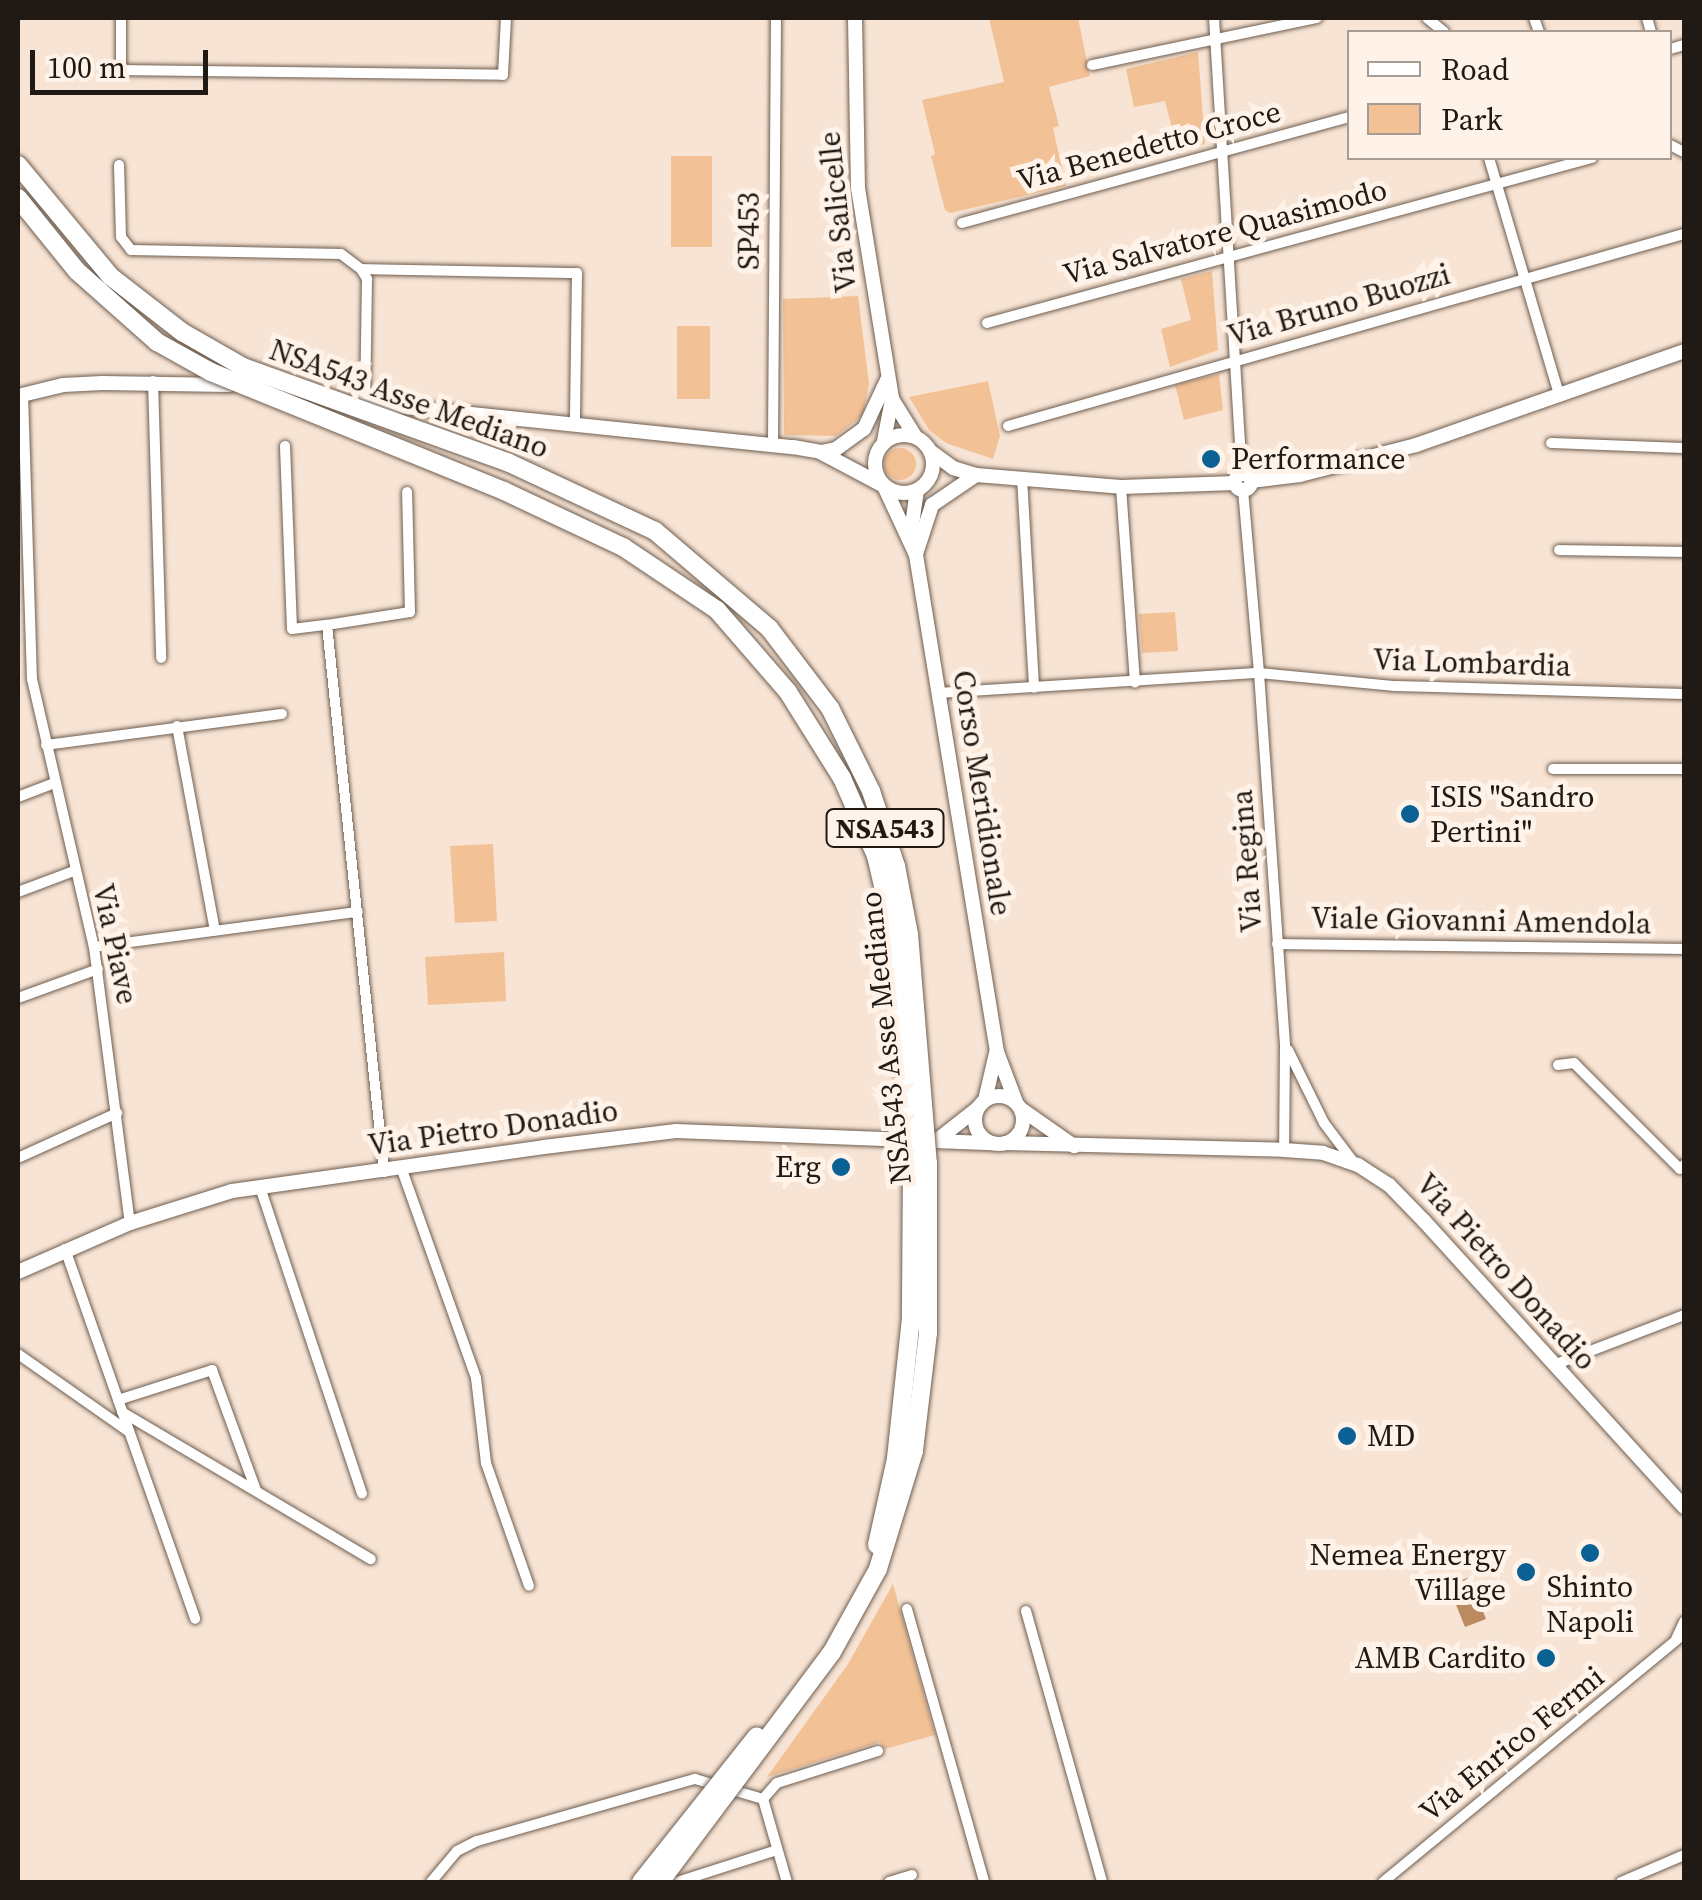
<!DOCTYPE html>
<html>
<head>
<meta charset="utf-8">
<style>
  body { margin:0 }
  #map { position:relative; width:1702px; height:1900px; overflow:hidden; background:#f8e4d4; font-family:"Source Serif 4",serif }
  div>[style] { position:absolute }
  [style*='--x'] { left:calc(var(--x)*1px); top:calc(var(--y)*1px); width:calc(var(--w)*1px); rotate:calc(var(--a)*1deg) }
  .green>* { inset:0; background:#f2c196 }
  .round { border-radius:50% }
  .water>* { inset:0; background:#bb8a5f }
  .roads { filter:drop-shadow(0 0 2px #6e5e50) drop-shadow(0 0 2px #6e5e50) }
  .street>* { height:10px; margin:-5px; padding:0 5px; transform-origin:5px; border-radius:5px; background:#fff }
  .secondary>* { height:14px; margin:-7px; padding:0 7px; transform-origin:7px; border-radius:7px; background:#fff }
  .secondary>.ring { margin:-7px; padding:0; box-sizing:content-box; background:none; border:14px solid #fff; border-radius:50% }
  .bridges { filter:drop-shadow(0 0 2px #6e5e50) drop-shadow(0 0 2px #6e5e50) }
  .highway-bridge>* { height:18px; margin:-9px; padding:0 9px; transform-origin:9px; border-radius:9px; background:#fff }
  .dots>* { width:28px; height:28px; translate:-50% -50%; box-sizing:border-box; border:5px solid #fff3e9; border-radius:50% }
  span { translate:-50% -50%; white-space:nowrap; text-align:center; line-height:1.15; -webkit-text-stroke:10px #fff3e9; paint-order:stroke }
  .shield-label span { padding:2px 8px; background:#fff3e9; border:2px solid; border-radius:8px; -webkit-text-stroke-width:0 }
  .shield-label { font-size:28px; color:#211a14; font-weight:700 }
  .street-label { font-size:30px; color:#211a14 }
  .poi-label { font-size:30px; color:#211a14 }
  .left { translate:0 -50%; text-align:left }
  .right { translate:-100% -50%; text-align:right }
  .frame { position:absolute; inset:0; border:20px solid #211a14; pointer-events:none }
  .legend { position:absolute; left:1347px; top:30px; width:325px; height:130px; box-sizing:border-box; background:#fff3e9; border:2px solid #a69c94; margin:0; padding:12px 18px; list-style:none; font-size:30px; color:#211a14 }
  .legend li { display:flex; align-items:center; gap:20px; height:50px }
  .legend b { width:50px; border:2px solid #a69c94 }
  .scale { position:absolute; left:30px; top:50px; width:178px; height:45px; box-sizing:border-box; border:5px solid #211a14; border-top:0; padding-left:12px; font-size:30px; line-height:35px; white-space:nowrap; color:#211a14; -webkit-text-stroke:8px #fff3e9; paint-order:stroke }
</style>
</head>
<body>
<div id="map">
  <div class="green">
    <div style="clip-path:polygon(989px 18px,1078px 18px,1090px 76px,1049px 87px,1059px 126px,1053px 128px,1066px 186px,950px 213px,945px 210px,931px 156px,935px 154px,922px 100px,1004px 82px)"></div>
    <div style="clip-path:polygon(1198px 52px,1205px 144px,1178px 151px,1165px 101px,1134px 107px,1126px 69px)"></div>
    <div style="clip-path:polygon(671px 156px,712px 156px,712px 247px,671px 247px)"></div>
    <div style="clip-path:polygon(1212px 271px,1218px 350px,1170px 367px,1161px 329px,1191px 320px,1181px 279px)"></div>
    <div style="clip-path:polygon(858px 296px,869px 384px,863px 415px,836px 436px,784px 435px,783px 299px)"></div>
    <div style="clip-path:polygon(677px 326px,710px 326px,710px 399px,677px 399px)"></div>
    <div style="clip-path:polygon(1219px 374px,1223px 410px,1184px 420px,1175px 385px)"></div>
    <div style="clip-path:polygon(988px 381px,1000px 436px,993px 459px,946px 443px,929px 430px,909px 397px)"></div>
    <div class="round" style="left:884px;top:448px;width:32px;height:32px"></div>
    <div style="clip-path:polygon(1175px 612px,1178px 651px,1142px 653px,1139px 614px)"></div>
    <div style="clip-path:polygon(493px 844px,497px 921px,455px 923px,450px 846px)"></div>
    <div style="clip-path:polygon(504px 952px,506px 1001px,428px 1005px,425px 957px)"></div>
    <div style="clip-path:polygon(893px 1584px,935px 1735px,885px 1749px,880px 1742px,767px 1777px,848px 1664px)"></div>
  </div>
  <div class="water">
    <div style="clip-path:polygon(1470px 1577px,1486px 1619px,1465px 1627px,1448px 1585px)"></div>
  </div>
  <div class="roads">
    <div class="street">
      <div style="--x:121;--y:18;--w:52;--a:90"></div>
      <div style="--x:121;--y:70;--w:382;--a:0.7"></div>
      <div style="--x:503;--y:75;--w:57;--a:-87"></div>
      <div style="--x:1214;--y:18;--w:457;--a:86.5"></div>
      <div style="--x:1427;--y:18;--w:22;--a:39"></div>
      <div style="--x:1534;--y:18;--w:15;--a:70"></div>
      <div style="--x:1647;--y:18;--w:15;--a:74"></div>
      <div style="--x:1670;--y:49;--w:15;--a:-16"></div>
      <div style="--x:1092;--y:65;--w:230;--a:-11.8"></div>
      <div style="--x:1670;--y:145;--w:16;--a:27"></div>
      <div style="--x:1489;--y:158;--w:249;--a:73.5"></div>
      <div style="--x:119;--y:165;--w:72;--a:88.4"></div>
      <div style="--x:121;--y:237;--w:16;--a:52"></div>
      <div style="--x:131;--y:250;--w:210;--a:1.1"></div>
      <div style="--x:341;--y:254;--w:25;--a:37"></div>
      <div style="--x:361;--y:269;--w:12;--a:59"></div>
      <div style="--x:367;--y:279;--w:125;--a:90.9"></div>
      <div style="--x:962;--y:223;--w:402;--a:-15.3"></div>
      <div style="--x:361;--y:269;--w:216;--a:1.1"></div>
      <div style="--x:577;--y:273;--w:150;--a:90.8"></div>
      <div style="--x:987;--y:323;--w:627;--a:-15.26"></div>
      <div style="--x:153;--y:381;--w:277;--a:88.3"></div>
      <div style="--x:23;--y:394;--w:285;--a:88.2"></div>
      <div style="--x:32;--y:679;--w:275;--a:77"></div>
      <div style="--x:94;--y:947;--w:278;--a:82.6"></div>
      <div style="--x:1008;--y:426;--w:703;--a:-15.86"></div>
      <div style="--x:1551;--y:443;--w:133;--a:2.2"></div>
      <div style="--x:773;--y:445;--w:427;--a:-89.6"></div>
      <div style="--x:285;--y:446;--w:183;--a:87.8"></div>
      <div style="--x:292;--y:629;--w:35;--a:-7"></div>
      <div style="--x:1022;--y:478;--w:210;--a:86.7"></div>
      <div style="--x:1121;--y:487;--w:196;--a:85.9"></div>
      <div style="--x:1243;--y:490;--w:184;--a:85"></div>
      <div style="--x:1259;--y:673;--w:137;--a:5.5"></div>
      <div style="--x:1395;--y:686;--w:289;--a:1.6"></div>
      <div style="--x:1559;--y:550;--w:125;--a:0.9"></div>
      <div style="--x:938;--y:693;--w:322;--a:-3.6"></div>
      <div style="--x:1259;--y:673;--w:373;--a:86"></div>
      <div style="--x:1285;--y:1045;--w:105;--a:90.5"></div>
      <div style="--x:177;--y:726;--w:208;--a:79.5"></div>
      <div style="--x:46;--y:745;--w:238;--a:-7.5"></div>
      <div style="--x:1553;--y:769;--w:131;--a:0"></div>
      <div style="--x:18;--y:797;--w:39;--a:-21"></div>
      <div style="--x:18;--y:892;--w:60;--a:-20.6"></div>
      <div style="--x:1277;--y:944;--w:407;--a:0.7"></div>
      <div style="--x:94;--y:947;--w:266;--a:-7.6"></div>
      <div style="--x:18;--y:998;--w:85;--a:-19.9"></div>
      <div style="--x:1288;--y:1050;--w:81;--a:63.7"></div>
      <div style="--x:1324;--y:1123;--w:46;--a:52.9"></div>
      <div style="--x:1558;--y:1065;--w:16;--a:-7"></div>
      <div style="--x:1574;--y:1063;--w:150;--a:45"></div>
      <div style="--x:1680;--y:1169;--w:6;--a:-45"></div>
      <div style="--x:18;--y:1158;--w:109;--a:-24.4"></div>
      <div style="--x:402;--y:1170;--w:221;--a:70.4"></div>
      <div style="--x:476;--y:1378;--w:86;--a:83.3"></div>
      <div style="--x:486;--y:1463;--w:130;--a:70.7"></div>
      <div style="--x:384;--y:1172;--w:550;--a:-95.95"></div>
      <div style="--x:327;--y:625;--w:84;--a:-8.9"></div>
      <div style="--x:410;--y:612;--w:120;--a:-91.4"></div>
      <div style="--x:260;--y:1187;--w:323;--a:71.6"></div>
      <div style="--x:65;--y:1249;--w:392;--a:70.6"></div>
      <div style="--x:18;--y:1354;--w:134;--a:35"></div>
      <div style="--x:1554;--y:1365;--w:139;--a:-21"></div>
      <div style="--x:118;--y:1400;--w:99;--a:-17.7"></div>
      <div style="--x:212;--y:1370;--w:128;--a:69.9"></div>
      <div style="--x:122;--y:1412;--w:289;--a:30.6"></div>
      <div style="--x:907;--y:1609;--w:284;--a:74.2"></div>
      <div style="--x:1026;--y:1611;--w:281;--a:74.3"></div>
      <div style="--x:1676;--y:1639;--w:19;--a:-65"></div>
      <div style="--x:763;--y:1799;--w:21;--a:-49"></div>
      <div style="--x:777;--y:1783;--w:106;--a:-17.6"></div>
      <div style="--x:431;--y:1882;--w:40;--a:-50"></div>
      <div style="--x:457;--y:1851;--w:22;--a:-27"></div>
      <div style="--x:477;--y:1841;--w:227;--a:-15.9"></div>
      <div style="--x:695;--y:1779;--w:71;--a:16.4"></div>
      <div style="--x:763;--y:1799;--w:86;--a:73.9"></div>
      <div style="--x:677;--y:1882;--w:105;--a:-17.7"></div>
      <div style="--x:889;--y:1882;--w:24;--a:-17"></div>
      <div style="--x:1383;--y:1882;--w:390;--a:-39.5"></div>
      <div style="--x:1621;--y:1882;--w:69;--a:-23.2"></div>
    </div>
    <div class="secondary">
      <div style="--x:855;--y:18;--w:170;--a:89"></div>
      <div style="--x:858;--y:188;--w:214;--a:80.8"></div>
      <div style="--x:892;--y:399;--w:43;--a:100.8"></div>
      <div style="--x:18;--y:396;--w:46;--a:-13.7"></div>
      <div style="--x:63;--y:385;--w:39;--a:-3"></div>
      <div style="--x:102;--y:383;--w:128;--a:0.9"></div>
      <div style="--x:892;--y:399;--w:44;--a:58.1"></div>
      <div style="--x:355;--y:402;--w:440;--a:5.9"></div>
      <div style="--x:793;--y:447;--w:27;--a:10"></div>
      <div style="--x:820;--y:452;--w:72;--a:28"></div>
      <div style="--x:884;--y:486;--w:76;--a:65.1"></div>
      <div style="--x:916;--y:555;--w:504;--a:80.74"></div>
      <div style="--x:997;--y:1052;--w:53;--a:69.2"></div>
      <div class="ring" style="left:875px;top:435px;width:44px;height:44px"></div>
      <div style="--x:930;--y:451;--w:29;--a:36"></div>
      <div style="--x:953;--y:468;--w:24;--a:17"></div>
      <div style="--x:976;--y:475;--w:145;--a:4.7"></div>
      <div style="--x:1121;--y:487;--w:114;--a:-2"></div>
      <div style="--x:821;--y:452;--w:15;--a:-11"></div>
      <div style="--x:836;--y:449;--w:34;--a:-36"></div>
      <div style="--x:864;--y:429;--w:54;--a:-64.9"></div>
      <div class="ring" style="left:1235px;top:474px;width:2px;height:2px"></div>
      <div style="--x:1251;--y:481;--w:49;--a:-7"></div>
      <div style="--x:1300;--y:475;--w:120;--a:-14.5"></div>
      <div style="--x:1416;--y:445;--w:284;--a:-19.3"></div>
      <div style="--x:911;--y:532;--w:42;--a:-81.9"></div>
      <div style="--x:916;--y:554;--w:52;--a:-71.9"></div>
      <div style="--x:932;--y:505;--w:53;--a:-34.3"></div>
      <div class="ring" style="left:975px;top:1096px;width:34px;height:34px"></div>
      <div style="--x:985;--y:1100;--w:48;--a:-76.8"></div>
      <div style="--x:1021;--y:1109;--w:65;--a:34.9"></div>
      <div style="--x:936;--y:1141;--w:53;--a:-38.2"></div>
      <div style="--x:1005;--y:1143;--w:279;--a:1.4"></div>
      <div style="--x:1284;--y:1150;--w:39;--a:4"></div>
      <div style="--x:1323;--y:1153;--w:37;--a:19"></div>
      <div style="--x:1358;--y:1165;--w:37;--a:33"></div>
      <div style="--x:1389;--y:1185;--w:50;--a:45.8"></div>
      <div style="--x:1424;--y:1221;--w:387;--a:47.7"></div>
      <div style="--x:18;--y:1272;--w:122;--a:-23.6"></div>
      <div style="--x:130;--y:1223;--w:107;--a:-17.4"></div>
      <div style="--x:232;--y:1191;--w:315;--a:-8"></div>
      <div style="--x:544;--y:1147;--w:133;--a:-6.9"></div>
      <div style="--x:676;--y:1131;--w:317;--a:2.2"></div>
    </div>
  </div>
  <div class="bridges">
    <div class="highway-bridge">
      <div style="--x:18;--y:165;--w:144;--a:50.3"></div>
      <div style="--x:110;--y:276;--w:91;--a:37.9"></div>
      <div style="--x:182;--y:332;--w:70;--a:29.8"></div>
      <div style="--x:243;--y:367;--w:281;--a:19.8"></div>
      <div style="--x:507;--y:462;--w:163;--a:25"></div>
      <div style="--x:655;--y:531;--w:150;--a:40.4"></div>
      <div style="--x:769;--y:628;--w:101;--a:52.7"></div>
      <div style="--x:830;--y:708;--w:93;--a:63.7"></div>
      <div style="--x:871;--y:791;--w:79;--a:71.6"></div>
      <div style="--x:896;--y:866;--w:69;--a:79.2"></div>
      <div style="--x:909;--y:934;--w:230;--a:85.3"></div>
      <div style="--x:928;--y:1163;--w:170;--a:90"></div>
      <div style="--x:928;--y:1333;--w:119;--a:96.8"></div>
      <div style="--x:914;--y:1451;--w:123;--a:107"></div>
      <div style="--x:878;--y:1569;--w:95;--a:119"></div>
      <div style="--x:832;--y:1652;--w:287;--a:126.8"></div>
      <div style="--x:18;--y:198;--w:94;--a:51.1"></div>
      <div style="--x:77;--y:271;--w:107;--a:41.6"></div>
      <div style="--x:157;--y:342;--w:62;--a:29.1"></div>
      <div style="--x:211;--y:372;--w:316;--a:22.1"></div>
      <div style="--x:504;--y:491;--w:132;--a:25.2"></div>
      <div style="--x:623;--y:547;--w:113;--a:33.8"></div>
      <div style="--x:717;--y:610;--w:108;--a:49.1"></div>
      <div style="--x:788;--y:692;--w:102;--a:57.9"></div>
      <div style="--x:842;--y:778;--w:85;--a:66.4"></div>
      <div style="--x:876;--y:856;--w:79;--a:76.8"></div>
      <div style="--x:894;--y:933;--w:228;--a:85.5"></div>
      <div style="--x:912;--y:1160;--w:158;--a:90.4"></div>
      <div style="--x:911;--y:1318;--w:142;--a:96.1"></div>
      <div style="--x:896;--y:1459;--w:88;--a:102.5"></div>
      <div style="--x:641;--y:1882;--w:186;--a:-51.5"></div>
    </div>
  </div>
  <div class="dots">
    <div style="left:1211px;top:459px;background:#0b6193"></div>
    <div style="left:1410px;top:814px;background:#0b6193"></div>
    <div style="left:841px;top:1167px;background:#0b6193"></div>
    <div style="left:1347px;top:1436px;background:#0b6193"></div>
    <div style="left:1590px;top:1553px;background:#0b6193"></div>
    <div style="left:1526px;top:1572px;background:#0b6193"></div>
    <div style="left:1546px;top:1658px;background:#0b6193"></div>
  </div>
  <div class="shield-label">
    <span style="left:885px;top:828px">NSA543</span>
  </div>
  <div class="street-label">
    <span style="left:1149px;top:146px;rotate:-15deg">Via Benedetto Croce</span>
    <span style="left:838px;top:212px;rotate:-96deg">Via Salicelle</span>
    <span style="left:749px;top:231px;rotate:-90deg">SP453</span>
    <span style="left:1225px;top:232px;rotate:-15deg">Via Salvatore Quasimodo</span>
    <span style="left:1339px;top:305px;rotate:-16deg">Via Bruno Buozzi</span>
    <span style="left:409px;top:399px;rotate:20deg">NSA543 Asse Mediano</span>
    <span style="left:1472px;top:663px;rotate:2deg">Via Lombardia</span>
    <span style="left:982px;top:793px;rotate:81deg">Corso Meridionale</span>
    <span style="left:1247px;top:861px;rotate:-94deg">Via Regina</span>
    <span style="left:1481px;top:921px;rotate:1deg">Viale Giovanni Amendola</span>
    <span style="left:115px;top:944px;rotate:78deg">Via Piave</span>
    <span style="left:886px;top:1038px;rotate:-96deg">NSA543 Asse Mediano</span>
    <span style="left:493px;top:1128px;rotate:-8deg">Via Pietro Donadio</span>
    <span style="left:1506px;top:1272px;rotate:48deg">Via Pietro Donadio</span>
    <span style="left:1512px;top:1744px;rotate:-39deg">Via Enrico Fermi</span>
  </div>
  <div class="poi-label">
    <span class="left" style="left:1231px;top:459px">Performance</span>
    <span class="left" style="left:1430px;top:814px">ISIS "Sandro<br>Pertini"</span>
    <span class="right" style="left:821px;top:1167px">Erg</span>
    <span class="left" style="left:1367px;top:1436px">MD</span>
    <span class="right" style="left:1506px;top:1572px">Nemea Energy<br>Village</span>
    <span style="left:1590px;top:1604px">Shinto<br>Napoli</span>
    <span class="right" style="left:1526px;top:1658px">AMB Cardito</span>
  </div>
  <div class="frame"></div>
  <ul class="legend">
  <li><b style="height:12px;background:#fff"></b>Road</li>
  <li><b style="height:28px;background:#f2c196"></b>Park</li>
  </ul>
  <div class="scale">100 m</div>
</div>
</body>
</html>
